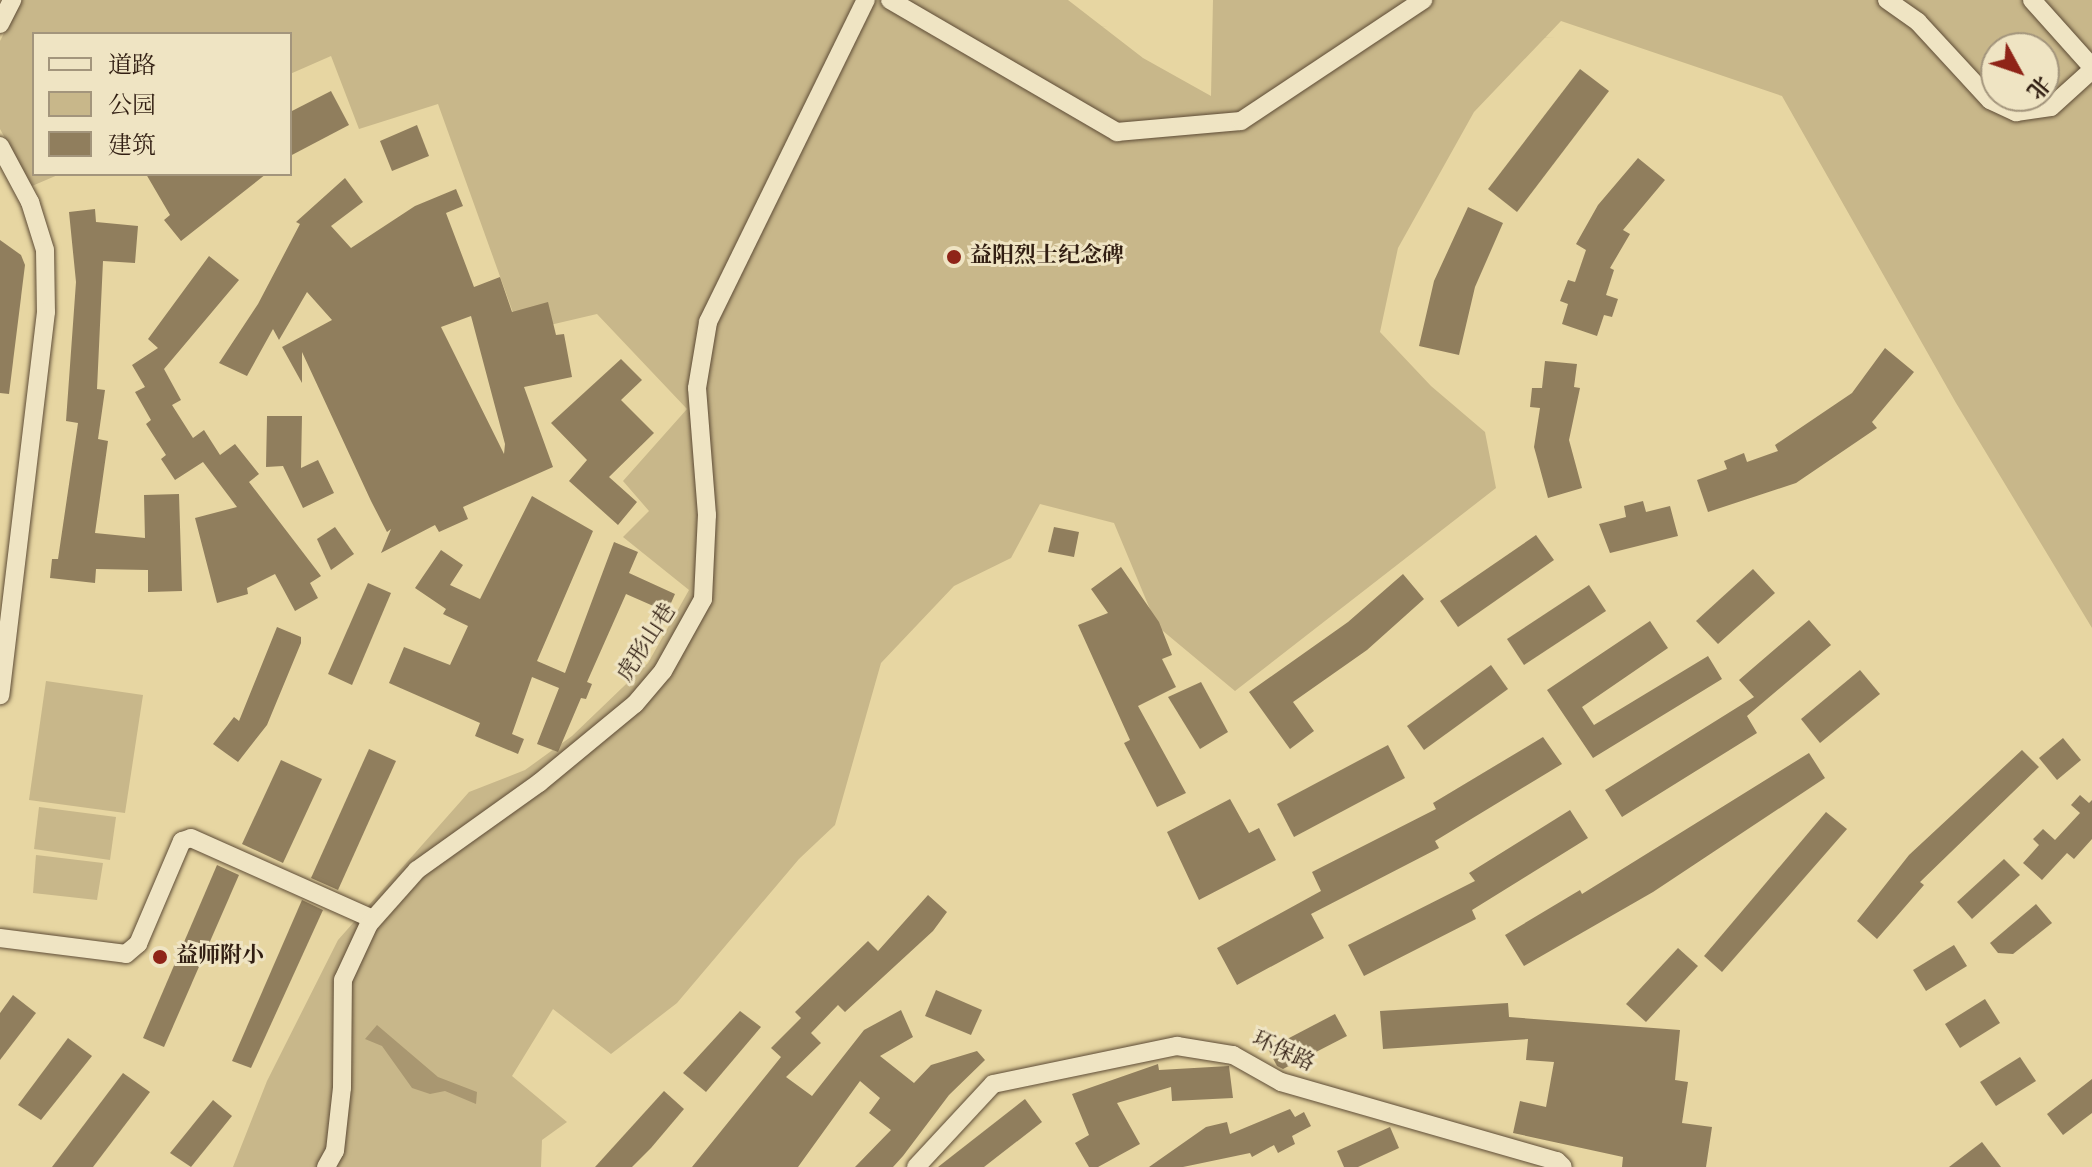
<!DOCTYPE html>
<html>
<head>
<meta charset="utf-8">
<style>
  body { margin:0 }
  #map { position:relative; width:2092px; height:1167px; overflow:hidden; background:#e7d6a2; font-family:Vollkorn,"Noto Serif SC",serif }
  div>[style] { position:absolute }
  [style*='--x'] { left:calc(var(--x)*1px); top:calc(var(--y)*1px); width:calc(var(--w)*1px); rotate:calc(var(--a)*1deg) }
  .green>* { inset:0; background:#c8b78a }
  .water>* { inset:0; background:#a99771 }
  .building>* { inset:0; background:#907e5d }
  .roads { filter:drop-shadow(0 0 2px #5e4c36) drop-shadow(0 0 2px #5e4c36) }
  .minor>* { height:18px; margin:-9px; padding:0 9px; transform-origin:9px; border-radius:9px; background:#efe4c3 }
  .dots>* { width:22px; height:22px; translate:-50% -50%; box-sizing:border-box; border:4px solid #efe4c3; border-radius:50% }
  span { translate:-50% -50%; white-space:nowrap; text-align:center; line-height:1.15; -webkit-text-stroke:6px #efe4c3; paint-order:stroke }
  .poi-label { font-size:22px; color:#311e12; font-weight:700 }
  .left { translate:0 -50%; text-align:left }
  .street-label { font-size:22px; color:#311e12 }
  .legend { position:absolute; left:32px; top:32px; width:260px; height:144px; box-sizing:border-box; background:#efe4c3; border:2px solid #a3957c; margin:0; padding:10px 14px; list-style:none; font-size:24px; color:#311e12 }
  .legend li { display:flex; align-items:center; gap:16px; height:40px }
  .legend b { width:40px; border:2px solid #a3957c }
  .north { position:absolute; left:1980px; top:32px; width:80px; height:80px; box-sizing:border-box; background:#efe4c3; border:2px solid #a3957c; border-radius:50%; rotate:130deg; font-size:22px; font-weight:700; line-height:32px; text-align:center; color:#311e12 }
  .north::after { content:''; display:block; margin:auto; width:28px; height:36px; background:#8f2418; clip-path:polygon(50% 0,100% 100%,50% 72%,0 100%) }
</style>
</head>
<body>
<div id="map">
  <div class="green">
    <div style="clip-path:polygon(evenodd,21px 0,1068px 0,1143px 58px,1211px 96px,1213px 0,2092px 0,2092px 628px,1956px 403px,1782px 96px,1561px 21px,1474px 112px,1398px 248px,1380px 332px,1431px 386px,1485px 432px,1496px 488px,1235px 691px,1157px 626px,1114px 523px,1040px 504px,1011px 558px,954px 586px,881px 663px,835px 825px,799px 859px,677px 1003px,611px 1054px,553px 1009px,512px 1076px,567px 1122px,542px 1140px,541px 1167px,233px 1167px,267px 1081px,338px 940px,469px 792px,525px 770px,572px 736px,648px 663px,689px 590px,623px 537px,649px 511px,623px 481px,687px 409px,597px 314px,520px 332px,438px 104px,359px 129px,331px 56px,290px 74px,290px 34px,34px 34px,34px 174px,60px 174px,32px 186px,0 129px,0 41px,21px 0,1996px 48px,2044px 48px,2044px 96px,1996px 96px,1996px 48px)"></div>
    <div style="clip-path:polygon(46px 681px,143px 695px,125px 813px,29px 800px)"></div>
    <div style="clip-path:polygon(39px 807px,116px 817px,110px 860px,34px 849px)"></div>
    <div style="clip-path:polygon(36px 855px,103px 863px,97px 900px,33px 893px)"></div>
  </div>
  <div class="water">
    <div style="clip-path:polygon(377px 1025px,438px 1077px,477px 1092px,476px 1104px,445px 1091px,430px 1094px,412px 1088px,382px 1046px,365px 1039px)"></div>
  </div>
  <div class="building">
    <div style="clip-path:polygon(1580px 69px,1609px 91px,1517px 212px,1488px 189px)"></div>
    <div style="clip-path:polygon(331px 91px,349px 125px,290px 156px,290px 112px)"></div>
    <div style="clip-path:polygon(417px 125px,429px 156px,392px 171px,380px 141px)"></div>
    <div style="clip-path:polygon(1638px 158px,1665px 180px,1623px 230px,1630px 234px,1610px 268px,1614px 270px,1606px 295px,1618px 299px,1612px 317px,1604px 315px,1597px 336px,1562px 324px,1568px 304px,1560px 301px,1568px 280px,1575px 282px,1586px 250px,1576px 244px,1598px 205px)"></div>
    <div style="clip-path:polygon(146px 174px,266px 174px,181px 241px,164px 220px,170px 215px)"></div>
    <div style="clip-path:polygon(evenodd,345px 178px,363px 202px,331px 226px,351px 248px,415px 206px,456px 189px,463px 206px,446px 213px,474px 287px,500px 277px,512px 312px,548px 302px,556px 335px,564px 334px,572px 377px,524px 387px,553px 467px,463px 507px,468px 519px,439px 532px,435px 525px,381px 553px,391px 529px,387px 532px,371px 501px,302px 352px,302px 383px,282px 347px,332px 320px,307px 292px,279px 340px,273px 329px,247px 376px,219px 363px,258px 304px,300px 224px,296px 222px,345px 178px,471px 316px,505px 444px,504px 454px,441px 327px,471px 316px)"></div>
    <div style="clip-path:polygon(1468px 207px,1503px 223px,1475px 287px,1459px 355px,1419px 346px,1434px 281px)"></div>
    <div style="clip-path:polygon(95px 209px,96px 222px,138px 226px,135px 263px,103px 261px,97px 389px,105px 390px,98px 439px,108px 441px,95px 533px,145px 538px,144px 495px,179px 494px,182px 591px,148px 592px,148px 570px,96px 569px,95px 583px,50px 578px,52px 559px,58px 559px,78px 423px,66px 421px,76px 282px,69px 212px)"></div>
    <div style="clip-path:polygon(0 240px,21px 255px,25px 265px,9px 394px,0 393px)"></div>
    <div style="clip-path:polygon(209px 256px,239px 280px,164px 369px,181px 400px,172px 405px,193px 438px,204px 430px,220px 455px,235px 444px,259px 474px,249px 482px,321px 576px,310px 583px,318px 598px,295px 611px,275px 574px,247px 588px,248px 594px,217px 603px,195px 518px,237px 507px,203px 462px,175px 480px,161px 459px,166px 455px,146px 424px,151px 420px,135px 392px,145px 387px,132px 365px,158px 348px,148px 339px)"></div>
    <div style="clip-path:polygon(1885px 348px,1914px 372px,1872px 422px,1877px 428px,1796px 483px,1708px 512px,1697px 480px,1727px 469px,1724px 461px,1744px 453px,1747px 462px,1778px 451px,1775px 445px,1852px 393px)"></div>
    <div style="clip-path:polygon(621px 359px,642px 380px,621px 400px,654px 433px,609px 477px,637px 502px,618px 525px,569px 481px,587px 460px,551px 423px)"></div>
    <div style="clip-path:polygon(1545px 361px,1577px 364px,1574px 387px,1580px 388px,1569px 440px,1582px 488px,1548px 498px,1534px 447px,1540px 408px,1530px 407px,1532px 388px,1542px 388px)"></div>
    <div style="clip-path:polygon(267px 416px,302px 416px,301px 468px,318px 460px,334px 493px,303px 508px,283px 466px,266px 467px)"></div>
    <div style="clip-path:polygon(532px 496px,593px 531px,537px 661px,565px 673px,614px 542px,638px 552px,629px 573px,675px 594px,667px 612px,626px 594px,587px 682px,592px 684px,586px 699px,581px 698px,558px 752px,537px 744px,559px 688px,532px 677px,512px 734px,524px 739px,518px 754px,475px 736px,480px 723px,389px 683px,404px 647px,450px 665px,468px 626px,443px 614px,446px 609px,415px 588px,441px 550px,463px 565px,450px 585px,480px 599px)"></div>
    <div style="clip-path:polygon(1643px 501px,1646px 512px,1670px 506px,1678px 536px,1610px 553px,1599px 524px,1626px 517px,1624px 506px)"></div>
    <div style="clip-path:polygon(335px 527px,354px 554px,331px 570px,317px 539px)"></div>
    <div style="clip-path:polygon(1054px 527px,1079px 532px,1074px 557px,1048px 552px)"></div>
    <div style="clip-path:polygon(1536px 535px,1554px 560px,1458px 627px,1440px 601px)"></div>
    <div style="clip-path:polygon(1121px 567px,1159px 622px,1172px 655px,1162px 659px,1176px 687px,1138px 706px,1186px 793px,1157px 807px,1124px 743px,1130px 740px,1078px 625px,1108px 613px,1091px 589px)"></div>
    <div style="clip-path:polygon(1753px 569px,1775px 593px,1718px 644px,1696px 621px)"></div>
    <div style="clip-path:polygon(1403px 574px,1424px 599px,1367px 650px,1293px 702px,1314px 731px,1290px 749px,1249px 692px,1348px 622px)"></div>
    <div style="clip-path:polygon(368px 583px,391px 593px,352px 685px,328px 674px)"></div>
    <div style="clip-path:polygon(1589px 585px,1606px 611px,1524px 665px,1507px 639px)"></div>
    <div style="clip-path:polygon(1809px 620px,1831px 645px,1747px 716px,1757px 733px,1622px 817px,1605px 790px,1754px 697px,1739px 680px)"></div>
    <div style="clip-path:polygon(1650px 621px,1668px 648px,1582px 707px,1594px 725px,1708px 656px,1722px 679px,1593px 758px,1547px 690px)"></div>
    <div style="clip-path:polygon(277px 627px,301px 637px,301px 643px,267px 725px,238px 762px,213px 744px,234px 717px,239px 721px)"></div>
    <div style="clip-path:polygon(1491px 665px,1508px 689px,1424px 750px,1407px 726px)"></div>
    <div style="clip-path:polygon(1860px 670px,1880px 694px,1820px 743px,1801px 719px)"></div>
    <div style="clip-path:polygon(1201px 682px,1228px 732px,1200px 749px,1168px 697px)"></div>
    <div style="clip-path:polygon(1543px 737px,1562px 764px,1435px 841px,1439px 848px,1311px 914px,1324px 938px,1237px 985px,1217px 948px,1321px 891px,1312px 872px,1436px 809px,1433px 803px)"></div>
    <div style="clip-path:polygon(2063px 738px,2081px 760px,2057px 780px,2039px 758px)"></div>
    <div style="clip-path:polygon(1388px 745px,1405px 778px,1294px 837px,1277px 804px)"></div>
    <div style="clip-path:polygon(369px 749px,396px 761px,338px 890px,311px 878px)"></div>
    <div style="clip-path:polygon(2022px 750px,2039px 767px,1920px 882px,1924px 885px,1877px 939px,1857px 921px,1909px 855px)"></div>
    <div style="clip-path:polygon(1809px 753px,1825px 778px,1653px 892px,1524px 966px,1505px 935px,1580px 890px,1582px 894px)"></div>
    <div style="clip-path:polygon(281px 760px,322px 779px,283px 863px,242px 844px)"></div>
    <div style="clip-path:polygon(2080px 795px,2089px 803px,2092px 800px,2092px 839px,2074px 859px,2067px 853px,2042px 880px,2023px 863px,2039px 845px,2033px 839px,2043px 829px,2055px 840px,2080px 813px,2071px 805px)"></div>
    <div style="clip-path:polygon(1230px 799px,1249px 833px,1259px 828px,1276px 860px,1199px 900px,1167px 832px)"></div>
    <div style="clip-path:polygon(1570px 810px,1588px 838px,1472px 910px,1476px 919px,1364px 976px,1348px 945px,1475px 881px,1469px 873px)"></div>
    <div style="clip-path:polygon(1826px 812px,1847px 829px,1722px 972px,1704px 956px)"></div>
    <div style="clip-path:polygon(2004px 859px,2020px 875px,1972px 919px,1957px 902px)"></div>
    <div style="clip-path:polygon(217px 865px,239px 875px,164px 1047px,143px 1038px)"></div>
    <div style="clip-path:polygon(928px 895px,947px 912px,933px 931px,845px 1012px,838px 1005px,811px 1033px,821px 1043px,786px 1077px,812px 1096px,864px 1030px,901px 1010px,913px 1037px,880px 1056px,914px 1083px,931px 1065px,977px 1051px,985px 1060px,949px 1095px,903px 1156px,893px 1167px,855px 1167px,891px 1130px,869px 1113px,880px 1098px,860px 1081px,798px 1167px,692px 1167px,781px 1057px,771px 1048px,801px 1018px,795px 1012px,868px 941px,878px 951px)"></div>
    <div style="clip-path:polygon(302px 900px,323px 910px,251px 1068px,232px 1061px)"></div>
    <div style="clip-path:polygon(2036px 904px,2052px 923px,2013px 954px,1998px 953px,1990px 943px)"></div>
    <div style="clip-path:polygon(1954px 945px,1967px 966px,1926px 991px,1913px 970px)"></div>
    <div style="clip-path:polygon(1678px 948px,1698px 966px,1646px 1022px,1626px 1004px)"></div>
    <div style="clip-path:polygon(936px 990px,982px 1010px,971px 1035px,925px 1016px)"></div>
    <div style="clip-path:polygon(13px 995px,36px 1013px,0 1060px,0 1013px)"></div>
    <div style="clip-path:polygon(1985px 999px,2000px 1023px,1960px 1048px,1945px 1024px)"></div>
    <div style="clip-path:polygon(1508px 1003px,1509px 1017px,1680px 1030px,1675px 1080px,1688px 1082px,1682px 1123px,1712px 1127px,1706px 1167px,1622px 1167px,1623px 1157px,1513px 1133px,1520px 1101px,1546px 1107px,1554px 1062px,1526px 1060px,1528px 1039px,1383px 1049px,1380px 1011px)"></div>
    <div style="clip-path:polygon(740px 1011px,761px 1027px,706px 1092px,683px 1073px)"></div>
    <div style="clip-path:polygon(1335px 1014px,1347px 1036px,1283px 1069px,1277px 1066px,1268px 1049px)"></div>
    <div style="clip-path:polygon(68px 1038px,92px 1056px,41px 1120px,18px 1105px)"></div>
    <div style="clip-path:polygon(2020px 1057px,2036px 1081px,1996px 1106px,1980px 1082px)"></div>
    <div style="clip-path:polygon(1158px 1064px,1159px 1070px,1229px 1066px,1233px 1098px,1172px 1101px,1171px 1087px,1117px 1103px,1140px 1144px,1098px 1167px,1089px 1167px,1075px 1143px,1089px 1135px,1072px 1094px)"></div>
    <div style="clip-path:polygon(123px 1073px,150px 1092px,93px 1167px,52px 1167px)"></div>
    <div style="clip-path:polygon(2092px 1079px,2092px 1113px,2063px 1135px,2047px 1114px)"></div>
    <div style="clip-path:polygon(664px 1091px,684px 1109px,651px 1148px,632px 1167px,595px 1167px)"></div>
    <div style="clip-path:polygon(1025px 1099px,1042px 1122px,984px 1167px,938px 1167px)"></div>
    <div style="clip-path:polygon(213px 1100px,232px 1116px,191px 1167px,170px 1153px)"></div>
    <div style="clip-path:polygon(1290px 1109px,1295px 1117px,1304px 1112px,1311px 1126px,1292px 1136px,1295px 1144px,1278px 1153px,1274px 1145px,1252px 1157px,1250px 1153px,1183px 1167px,1149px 1167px,1206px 1127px,1227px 1122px,1230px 1134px)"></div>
    <div style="clip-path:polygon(1390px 1127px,1399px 1148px,1358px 1167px,1344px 1167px,1337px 1151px)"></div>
    <div style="clip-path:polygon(1982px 1142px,2001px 1167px,1949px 1167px)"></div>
  </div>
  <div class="roads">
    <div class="minor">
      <div style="--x:890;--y:0;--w:263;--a:30.2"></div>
      <div style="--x:1117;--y:132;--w:124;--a:-5.1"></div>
      <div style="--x:1241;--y:121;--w:219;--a:-33.6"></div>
      <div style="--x:1887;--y:0;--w:38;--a:35"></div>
      <div style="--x:1918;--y:22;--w:106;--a:47.3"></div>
      <div style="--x:1990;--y:100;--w:29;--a:25"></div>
      <div style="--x:2016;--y:112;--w:35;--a:-8"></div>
      <div style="--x:2051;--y:107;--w:55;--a:-42.1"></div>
      <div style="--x:2032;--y:0;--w:90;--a:48.2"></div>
      <div style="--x:0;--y:24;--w:27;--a:-63"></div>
      <div style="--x:0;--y:146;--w:64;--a:61.8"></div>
      <div style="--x:30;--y:202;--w:50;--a:72.6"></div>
      <div style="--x:45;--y:250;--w:62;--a:89.1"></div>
      <div style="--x:46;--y:312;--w:386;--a:96.8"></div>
      <div style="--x:0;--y:938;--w:127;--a:7.2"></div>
      <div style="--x:126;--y:954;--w:16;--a:-40"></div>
      <div style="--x:138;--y:944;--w:112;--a:-66.9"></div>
      <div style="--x:182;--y:841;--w:9;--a:-18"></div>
      <div style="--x:191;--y:838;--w:199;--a:24"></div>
      <div style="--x:326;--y:1167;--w:18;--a:-61"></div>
      <div style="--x:335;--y:1151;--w:63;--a:-83.7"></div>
      <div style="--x:342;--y:1088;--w:108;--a:-89.5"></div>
      <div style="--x:343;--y:980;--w:62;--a:-65.1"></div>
      <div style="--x:369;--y:924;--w:72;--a:-48.4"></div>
      <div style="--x:417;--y:870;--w:150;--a:-35.5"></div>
      <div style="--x:539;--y:783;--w:124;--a:-39.5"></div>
      <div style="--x:635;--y:704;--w:43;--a:-49.7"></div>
      <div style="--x:663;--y:671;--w:82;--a:-60.9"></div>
      <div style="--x:703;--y:599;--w:84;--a:-87.3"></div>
      <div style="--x:707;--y:515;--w:127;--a:-94.5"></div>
      <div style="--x:697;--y:388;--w:67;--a:-80.5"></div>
      <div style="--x:708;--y:322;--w:359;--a:-63.9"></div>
      <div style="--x:916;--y:1167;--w:113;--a:-47.1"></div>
      <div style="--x:993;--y:1084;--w:188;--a:-11.7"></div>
      <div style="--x:1177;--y:1046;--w:57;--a:9.1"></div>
      <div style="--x:1233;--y:1055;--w:55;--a:29.4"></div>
      <div style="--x:1281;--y:1082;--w:287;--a:16"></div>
      <div style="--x:1557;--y:1161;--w:8;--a:45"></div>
    </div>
  </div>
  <div class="dots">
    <div style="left:954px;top:257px;background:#8f2418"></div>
    <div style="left:160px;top:957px;background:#8f2418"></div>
  </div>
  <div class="poi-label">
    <span class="left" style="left:970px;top:257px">益阳烈士纪念碑</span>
    <span class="left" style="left:176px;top:957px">益师附小</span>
  </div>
  <div class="street-label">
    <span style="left:647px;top:643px;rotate:-57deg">虎形山巷</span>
    <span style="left:1283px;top:1052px;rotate:25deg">环保路</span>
  </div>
  <ul class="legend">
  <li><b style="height:10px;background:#efe4c3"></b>道路</li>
  <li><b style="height:22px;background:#c8b78a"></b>公园</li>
  <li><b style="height:22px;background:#907e5d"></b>建筑</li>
  </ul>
  <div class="north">北</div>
</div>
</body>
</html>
